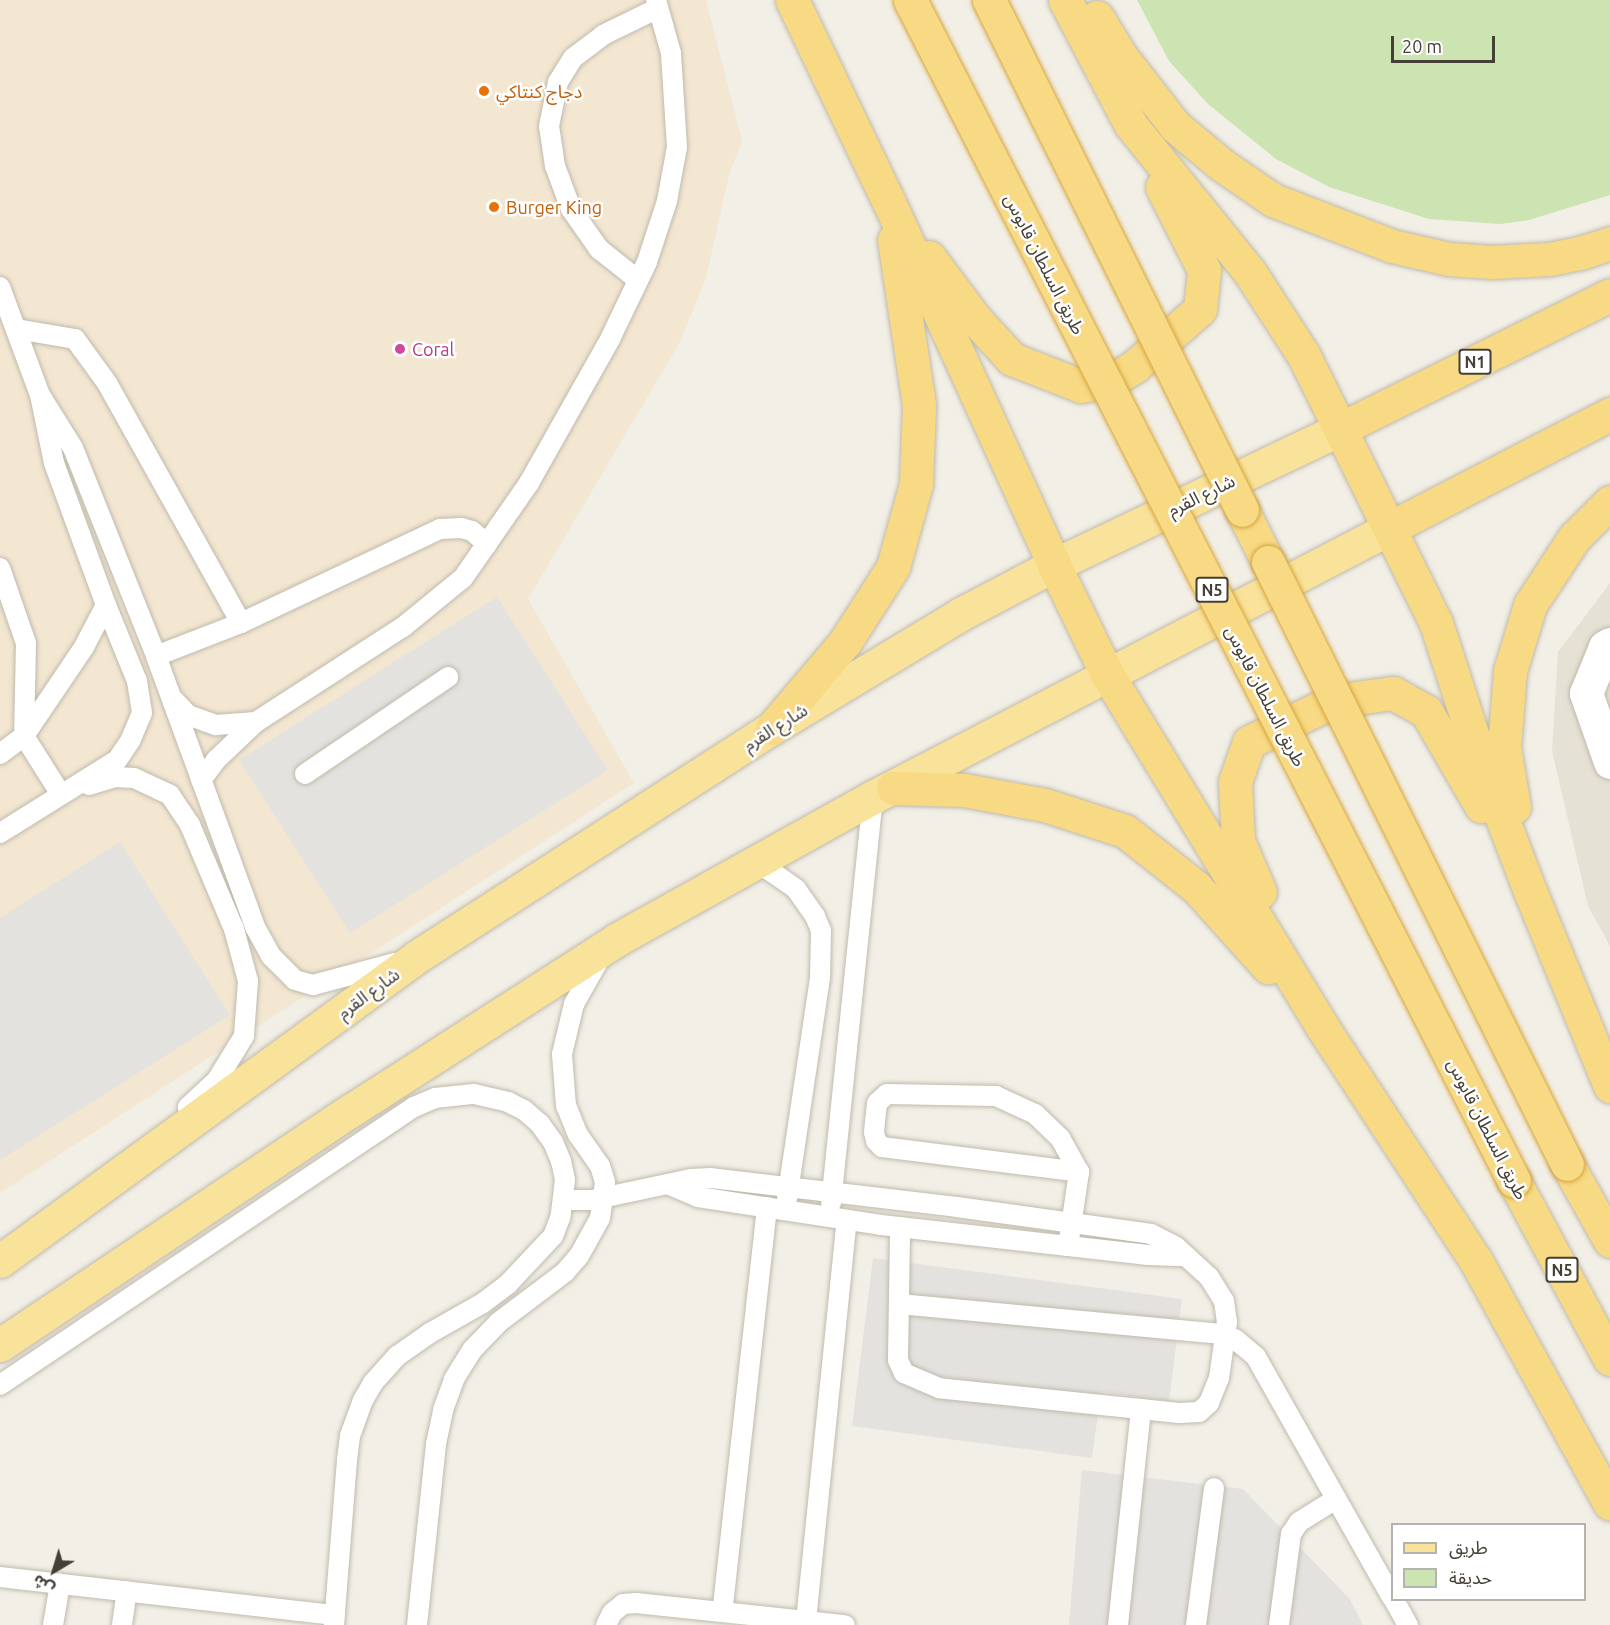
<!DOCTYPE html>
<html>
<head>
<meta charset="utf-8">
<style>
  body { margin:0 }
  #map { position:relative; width:1610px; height:1625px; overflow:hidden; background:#f2efe6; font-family:Ubuntu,"Noto Sans Arabic",sans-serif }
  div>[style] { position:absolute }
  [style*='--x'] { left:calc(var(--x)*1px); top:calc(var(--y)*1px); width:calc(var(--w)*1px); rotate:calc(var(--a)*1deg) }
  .residential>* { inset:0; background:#e6e1d5 }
  .commercial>* { inset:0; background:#f3e7d2 }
  .green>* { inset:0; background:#cbe4b1 }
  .parking>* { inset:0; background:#e3e2de }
  .roads { filter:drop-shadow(0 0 2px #c0baac) drop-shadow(0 0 2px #c0baac) }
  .service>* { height:20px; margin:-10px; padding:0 10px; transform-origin:10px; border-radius:10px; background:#fff }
  .minor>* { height:33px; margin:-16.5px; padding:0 16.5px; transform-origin:16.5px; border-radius:16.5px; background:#fff }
  .primary>* { height:33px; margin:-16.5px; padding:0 16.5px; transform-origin:16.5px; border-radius:16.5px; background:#f9e299 }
  .trunk>* { height:33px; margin:-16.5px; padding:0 16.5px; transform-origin:16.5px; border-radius:16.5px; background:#f8d984 }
  .bridges { filter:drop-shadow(0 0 2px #d5a53e) drop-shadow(0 0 2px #d5a53e) }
  .trunk-bridge>* { height:33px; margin:-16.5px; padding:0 16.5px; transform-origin:16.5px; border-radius:16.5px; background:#f8d984 }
  .dots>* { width:16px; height:16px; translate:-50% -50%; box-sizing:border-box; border:3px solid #fff; border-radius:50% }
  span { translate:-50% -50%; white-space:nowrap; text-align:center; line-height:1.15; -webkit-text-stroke:5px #fff; paint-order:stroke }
  .shield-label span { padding:2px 4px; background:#fff; border:2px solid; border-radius:4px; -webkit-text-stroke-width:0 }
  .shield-label { font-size:16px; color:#454036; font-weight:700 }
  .food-label { font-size:18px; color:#c56008 }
  .left { translate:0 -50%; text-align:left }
  .street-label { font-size:18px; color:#454036 }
  .hotel-label { font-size:18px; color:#b23c85 }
  .legend { position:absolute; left:1391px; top:1523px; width:195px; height:78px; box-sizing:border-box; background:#fff; border:2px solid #b5b3af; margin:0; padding:8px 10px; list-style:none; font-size:18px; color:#454036 }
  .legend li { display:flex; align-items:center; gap:12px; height:30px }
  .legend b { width:30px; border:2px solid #b5b3af }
  .north { position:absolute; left:24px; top:1541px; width:60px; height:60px; -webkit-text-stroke:4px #fff; paint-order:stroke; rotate:218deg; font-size:16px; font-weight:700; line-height:24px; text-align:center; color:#454036 }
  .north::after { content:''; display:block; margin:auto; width:21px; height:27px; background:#454036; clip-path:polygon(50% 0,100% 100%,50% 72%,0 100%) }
  .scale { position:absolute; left:1391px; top:36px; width:104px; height:27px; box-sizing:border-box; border:3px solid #454036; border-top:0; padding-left:8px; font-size:18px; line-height:21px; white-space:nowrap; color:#454036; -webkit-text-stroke:4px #fff; paint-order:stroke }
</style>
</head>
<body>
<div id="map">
  <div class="residential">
    <div style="clip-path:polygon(1610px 583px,1610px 946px,1588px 906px,1552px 751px,1558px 652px)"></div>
  </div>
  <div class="commercial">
    <div style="clip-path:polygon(0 0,706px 0,742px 141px,729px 175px,706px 278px,679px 344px,528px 599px,634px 783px,0 1193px)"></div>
  </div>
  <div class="green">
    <div style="clip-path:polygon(1137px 0,1610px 0,1610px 195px,1529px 220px,1501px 224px,1429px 219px,1329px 187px,1276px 159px,1208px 104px,1169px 61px)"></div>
  </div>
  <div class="parking">
    <div style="clip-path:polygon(497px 597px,608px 770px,350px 933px,239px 760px)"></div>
    <div style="clip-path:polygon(120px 842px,230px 1015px,0 1160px,0 918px)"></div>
    <div style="clip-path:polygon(873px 1258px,1182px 1299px,1169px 1401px,1101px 1392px,1092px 1458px,852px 1426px)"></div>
    <div style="clip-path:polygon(1082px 1470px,1243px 1489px,1349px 1598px,1363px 1625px,1069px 1625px)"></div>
  </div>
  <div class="roads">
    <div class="service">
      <div style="--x:638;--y:280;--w:50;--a:-141.5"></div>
      <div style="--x:599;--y:249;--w:49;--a:-125"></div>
      <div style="--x:571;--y:209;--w:46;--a:-110.4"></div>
      <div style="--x:555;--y:166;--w:40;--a:-98.5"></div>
      <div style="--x:549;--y:126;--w:45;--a:-78.4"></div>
      <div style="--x:558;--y:82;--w:28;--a:-58"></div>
      <div style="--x:573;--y:58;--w:38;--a:-37"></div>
      <div style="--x:603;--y:35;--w:61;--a:-26.1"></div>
      <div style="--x:0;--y:287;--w:115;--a:69.7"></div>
      <div style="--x:40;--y:395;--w:69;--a:78.4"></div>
      <div style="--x:54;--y:463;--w:151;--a:69.9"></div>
      <div style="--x:106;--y:605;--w:82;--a:67.8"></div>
      <div style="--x:137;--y:681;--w:32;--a:81"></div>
      <div style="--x:142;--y:713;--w:30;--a:113"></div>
      <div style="--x:130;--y:741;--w:23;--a:124"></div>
      <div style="--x:117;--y:760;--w:138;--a:148"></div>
      <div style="--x:16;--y:329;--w:60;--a:9.6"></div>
      <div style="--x:75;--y:339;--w:54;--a:54"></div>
      <div style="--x:107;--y:383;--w:275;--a:60.8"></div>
      <div style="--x:241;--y:623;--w:91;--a:158.8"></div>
      <div style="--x:40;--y:395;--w:62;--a:58.1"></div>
      <div style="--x:73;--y:448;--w:224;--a:68.2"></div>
      <div style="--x:156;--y:656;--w:289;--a:69.9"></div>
      <div style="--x:255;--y:927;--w:33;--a:61"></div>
      <div style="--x:271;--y:956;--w:34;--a:45"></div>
      <div style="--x:295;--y:980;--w:19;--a:16"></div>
      <div style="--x:313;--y:985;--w:85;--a:-15"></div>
      <div style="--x:0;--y:568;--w:79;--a:70.9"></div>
      <div style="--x:26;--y:643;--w:93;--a:91.2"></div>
      <div style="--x:24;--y:736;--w:67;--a:57.7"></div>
      <div style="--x:241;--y:623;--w:220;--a:-25.3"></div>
      <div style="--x:440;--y:529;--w:21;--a:-3"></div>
      <div style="--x:461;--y:528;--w:11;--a:15"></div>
      <div style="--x:472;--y:531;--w:20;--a:41"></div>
      <div style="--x:174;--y:700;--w:21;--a:47"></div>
      <div style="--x:188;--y:715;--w:30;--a:20"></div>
      <div style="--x:216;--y:725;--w:40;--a:-4.3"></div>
      <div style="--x:0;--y:754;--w:30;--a:-37"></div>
      <div style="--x:24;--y:736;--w:107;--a:-56"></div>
      <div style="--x:84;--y:647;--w:47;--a:-62.4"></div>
      <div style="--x:305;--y:774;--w:173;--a:-34.1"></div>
      <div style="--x:201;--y:780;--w:26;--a:-53"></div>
      <div style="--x:217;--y:759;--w:54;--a:-43.5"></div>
      <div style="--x:256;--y:722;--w:175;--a:-32.9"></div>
      <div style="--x:403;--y:627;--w:77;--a:-39.2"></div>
      <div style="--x:463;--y:578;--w:116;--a:-55.2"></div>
      <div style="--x:529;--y:483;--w:165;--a:-60.6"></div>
      <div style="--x:610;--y:339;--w:85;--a:-64.3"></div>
      <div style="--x:647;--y:262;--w:64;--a:-71.8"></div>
      <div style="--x:667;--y:201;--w:55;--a:-79.5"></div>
      <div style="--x:677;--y:147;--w:94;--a:-93.7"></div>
      <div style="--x:671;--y:53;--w:55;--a:-105.8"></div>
      <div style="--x:89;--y:785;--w:27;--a:-17"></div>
      <div style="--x:115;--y:777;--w:19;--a:3"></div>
      <div style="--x:134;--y:778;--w:40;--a:25"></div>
      <div style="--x:170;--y:795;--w:36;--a:56"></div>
      <div style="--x:190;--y:825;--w:113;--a:67.1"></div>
      <div style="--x:234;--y:929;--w:54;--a:74.9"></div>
      <div style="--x:248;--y:981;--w:55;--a:94.2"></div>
      <div style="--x:244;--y:1036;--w:52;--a:121.5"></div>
      <div style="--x:217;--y:1080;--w:40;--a:137"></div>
      <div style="--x:754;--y:864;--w:16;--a:22"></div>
      <div style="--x:769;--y:870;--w:33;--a:35"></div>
      <div style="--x:796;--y:889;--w:33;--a:55"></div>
      <div style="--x:815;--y:916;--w:16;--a:68"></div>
      <div style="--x:821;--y:931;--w:47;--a:91.2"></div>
      <div style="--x:820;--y:978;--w:223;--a:98.5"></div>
      <div style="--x:670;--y:1185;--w:30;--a:23"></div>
      <div style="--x:698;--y:1197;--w:185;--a:8.7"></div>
      <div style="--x:881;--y:1225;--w:269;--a:6.4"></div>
      <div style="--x:1148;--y:1255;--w:38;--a:2"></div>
      <div style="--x:565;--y:1200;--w:27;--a:0"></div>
      <div style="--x:592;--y:1200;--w:101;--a:-12"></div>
      <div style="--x:691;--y:1179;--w:20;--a:-3"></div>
      <div style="--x:711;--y:1178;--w:248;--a:6.7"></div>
      <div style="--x:957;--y:1207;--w:196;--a:7.9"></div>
      <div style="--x:1151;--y:1234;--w:28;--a:27"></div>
      <div style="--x:1176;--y:1247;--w:45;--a:42.3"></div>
      <div style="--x:1209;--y:1277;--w:28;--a:58"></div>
      <div style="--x:1224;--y:1301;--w:21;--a:82"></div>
      <div style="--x:1227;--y:1322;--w:57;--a:98.1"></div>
      <div style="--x:1219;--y:1378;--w:27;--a:112"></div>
      <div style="--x:1209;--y:1403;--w:13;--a:138"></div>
      <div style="--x:1199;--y:1412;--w:20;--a:177"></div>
      <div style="--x:1179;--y:1413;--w:241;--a:-174.1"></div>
      <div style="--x:939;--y:1388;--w:38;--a:-157"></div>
      <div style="--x:904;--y:1373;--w:14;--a:-115"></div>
      <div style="--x:898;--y:1360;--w:133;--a:-89.1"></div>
      <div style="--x:831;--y:1203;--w:408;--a:-84.1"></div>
      <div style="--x:767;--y:1207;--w:407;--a:96.3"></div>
      <div style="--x:722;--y:1612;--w:84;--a:6.1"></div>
      <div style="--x:806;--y:1621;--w:403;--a:-84.2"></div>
      <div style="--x:1068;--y:1246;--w:75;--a:-81.5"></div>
      <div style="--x:1079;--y:1172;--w:39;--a:-119"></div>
      <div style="--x:1060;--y:1138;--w:35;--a:-136"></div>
      <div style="--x:1035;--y:1114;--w:43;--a:-155.2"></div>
      <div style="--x:996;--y:1096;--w:109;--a:-178.9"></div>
      <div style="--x:887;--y:1094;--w:13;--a:138"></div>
      <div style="--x:877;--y:1103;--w:29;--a:96"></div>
      <div style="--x:874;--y:1132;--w:9;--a:77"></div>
      <div style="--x:876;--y:1141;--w:8;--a:45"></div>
      <div style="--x:882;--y:1147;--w:199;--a:7.2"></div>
      <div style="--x:899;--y:1304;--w:327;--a:5.3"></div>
      <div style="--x:1225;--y:1334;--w:13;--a:29"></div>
      <div style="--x:1236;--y:1340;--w:26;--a:40"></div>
      <div style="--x:1256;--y:1357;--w:276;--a:60.5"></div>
      <div style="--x:0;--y:1385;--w:499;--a:-33.9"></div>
      <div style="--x:414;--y:1107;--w:23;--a:-23"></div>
      <div style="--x:435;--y:1098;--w:39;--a:-6"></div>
      <div style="--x:474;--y:1094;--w:35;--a:13"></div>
      <div style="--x:508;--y:1102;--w:18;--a:27"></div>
      <div style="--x:524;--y:1110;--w:21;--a:41"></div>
      <div style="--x:540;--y:1124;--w:22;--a:54"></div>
      <div style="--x:553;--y:1142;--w:21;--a:67"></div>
      <div style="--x:561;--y:1161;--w:19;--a:78"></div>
      <div style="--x:565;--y:1180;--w:38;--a:97"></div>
      <div style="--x:560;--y:1218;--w:19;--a:111"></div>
      <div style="--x:553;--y:1236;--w:66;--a:133.2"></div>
      <div style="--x:508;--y:1284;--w:31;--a:143"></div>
      <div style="--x:483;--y:1303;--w:61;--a:150.5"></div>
      <div style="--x:430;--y:1333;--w:39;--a:145"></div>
      <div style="--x:398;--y:1355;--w:38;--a:132"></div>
      <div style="--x:373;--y:1383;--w:20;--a:120"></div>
      <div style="--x:363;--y:1400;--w:38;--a:110"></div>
      <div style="--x:350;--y:1436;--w:24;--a:97"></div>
      <div style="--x:347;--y:1460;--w:166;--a:94.5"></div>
      <div style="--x:0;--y:1577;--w:337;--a:6.5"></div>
      <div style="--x:1394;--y:1600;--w:29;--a:61"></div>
      <div style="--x:806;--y:1621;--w:39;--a:6"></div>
      <div style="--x:53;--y:1625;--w:42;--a:-80.3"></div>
      <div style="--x:122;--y:1625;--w:34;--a:-82"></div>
      <div style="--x:417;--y:1625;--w:182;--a:-84"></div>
      <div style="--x:436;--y:1444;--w:35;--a:-78"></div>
      <div style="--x:443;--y:1410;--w:33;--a:-70"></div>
      <div style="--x:454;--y:1379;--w:34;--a:-58"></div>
      <div style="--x:472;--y:1350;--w:39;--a:-46"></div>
      <div style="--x:499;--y:1322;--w:83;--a:-37.1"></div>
      <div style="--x:565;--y:1272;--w:21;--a:-49"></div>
      <div style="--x:579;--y:1256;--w:43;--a:-61.1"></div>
      <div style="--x:600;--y:1218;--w:36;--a:-82"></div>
      <div style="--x:605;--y:1182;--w:17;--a:-107"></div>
      <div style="--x:600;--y:1166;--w:38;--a:-125"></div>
      <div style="--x:578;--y:1135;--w:31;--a:-112"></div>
      <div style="--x:566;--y:1106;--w:52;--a:-94.4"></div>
      <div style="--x:562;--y:1054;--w:51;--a:-76.5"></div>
      <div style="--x:574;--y:1004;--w:53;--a:-60.5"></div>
      <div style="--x:606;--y:1625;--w:13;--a:-63"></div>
      <div style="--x:612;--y:1613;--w:14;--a:-39"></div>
      <div style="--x:623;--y:1604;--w:13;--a:-4"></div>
      <div style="--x:636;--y:1603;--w:86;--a:6"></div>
      <div style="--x:1118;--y:1625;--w:217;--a:-83.9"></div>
      <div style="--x:1196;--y:1625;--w:138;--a:-82.5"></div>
      <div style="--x:1279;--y:1625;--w:92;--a:-82.5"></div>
      <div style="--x:1291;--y:1534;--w:14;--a:-56"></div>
      <div style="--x:1299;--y:1522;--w:44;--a:-31.9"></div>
    </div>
    <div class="minor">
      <div style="--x:1610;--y:644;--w:6;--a:149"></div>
      <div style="--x:1605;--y:647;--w:50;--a:112.4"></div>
      <div style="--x:1586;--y:693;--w:73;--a:70.8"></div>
    </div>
    <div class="primary">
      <div style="--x:0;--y:1261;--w:517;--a:-36.12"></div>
      <div style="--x:418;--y:956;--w:421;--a:-32.8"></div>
      <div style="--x:772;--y:728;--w:221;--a:-31.1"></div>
      <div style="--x:961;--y:614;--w:105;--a:-27.8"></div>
      <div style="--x:1054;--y:565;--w:317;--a:-25.4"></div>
      <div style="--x:0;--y:1345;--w:421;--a:-33.8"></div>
      <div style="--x:350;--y:1111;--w:316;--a:-32.7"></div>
      <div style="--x:616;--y:940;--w:294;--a:-29.1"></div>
      <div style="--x:873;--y:797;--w:583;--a:-27.49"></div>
    </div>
    <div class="trunk">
      <div style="--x:792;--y:0;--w:222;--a:64.4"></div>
      <div style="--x:888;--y:200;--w:401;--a:65.5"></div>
      <div style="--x:1054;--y:565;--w:121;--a:64.1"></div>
      <div style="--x:1107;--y:674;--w:411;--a:58.6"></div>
      <div style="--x:1321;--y:1025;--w:282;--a:56.7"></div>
      <div style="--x:1476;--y:1261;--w:277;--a:61.1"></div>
      <div style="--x:1065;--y:0;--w:141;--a:62.2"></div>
      <div style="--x:1131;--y:125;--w:188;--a:51.1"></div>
      <div style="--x:1249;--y:271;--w:101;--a:57.1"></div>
      <div style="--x:1304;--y:356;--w:298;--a:63.7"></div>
      <div style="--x:1436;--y:623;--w:152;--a:72"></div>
      <div style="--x:1483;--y:768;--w:132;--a:69.1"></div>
      <div style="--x:1530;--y:891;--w:211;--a:67.7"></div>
      <div style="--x:1097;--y:17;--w:44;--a:58.8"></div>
      <div style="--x:1120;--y:55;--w:90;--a:52.2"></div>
      <div style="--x:1175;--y:126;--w:61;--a:39.7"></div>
      <div style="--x:1222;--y:165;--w:62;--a:34.5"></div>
      <div style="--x:1273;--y:200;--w:128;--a:21.1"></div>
      <div style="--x:1392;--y:246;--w:58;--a:12.8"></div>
      <div style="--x:1449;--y:259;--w:43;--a:4"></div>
      <div style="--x:1492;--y:262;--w:57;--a:-3"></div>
      <div style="--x:1549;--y:259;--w:32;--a:-11"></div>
      <div style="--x:1580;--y:253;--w:32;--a:-18"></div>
      <div style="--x:929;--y:257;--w:79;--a:53.3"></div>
      <div style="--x:976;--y:320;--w:53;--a:47.3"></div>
      <div style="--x:1012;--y:359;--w:74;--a:21.4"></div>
      <div style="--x:1081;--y:386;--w:32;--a:-11"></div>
      <div style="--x:1112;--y:380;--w:27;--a:-31"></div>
      <div style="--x:1135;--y:366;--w:86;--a:-41.2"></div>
      <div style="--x:1200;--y:309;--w:39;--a:-84"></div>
      <div style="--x:1204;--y:270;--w:93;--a:-116.8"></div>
      <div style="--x:1340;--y:429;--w:301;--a:-26.4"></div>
      <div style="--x:1242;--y:510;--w:58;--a:63.4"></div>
      <div style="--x:1390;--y:528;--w:248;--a:-27.4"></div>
      <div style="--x:772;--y:728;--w:113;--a:-49.7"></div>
      <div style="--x:845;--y:642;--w:89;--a:-57.4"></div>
      <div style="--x:893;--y:567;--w:86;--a:-74.5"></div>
      <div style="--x:916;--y:484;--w:79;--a:-87.8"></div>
      <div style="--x:919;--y:405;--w:167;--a:-98.6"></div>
      <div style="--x:893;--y:788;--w:71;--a:1.6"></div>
      <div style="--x:964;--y:790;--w:82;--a:10.5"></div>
      <div style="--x:1045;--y:805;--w:84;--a:18"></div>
      <div style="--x:1125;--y:831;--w:90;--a:38.3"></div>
      <div style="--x:1196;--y:887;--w:108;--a:48"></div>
      <div style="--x:1514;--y:807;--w:60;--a:-99.6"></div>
      <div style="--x:1504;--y:748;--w:77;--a:-85.5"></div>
      <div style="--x:1510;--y:671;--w:69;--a:-73.1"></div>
      <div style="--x:1530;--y:605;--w:80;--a:-56.7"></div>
      <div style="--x:1574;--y:538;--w:51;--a:-45"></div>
      <div style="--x:1260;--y:892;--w:56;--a:-113.3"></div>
      <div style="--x:1238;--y:841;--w:59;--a:-92.9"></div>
      <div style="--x:1235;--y:782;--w:42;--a:-70.7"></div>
      <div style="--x:1249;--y:742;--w:94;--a:-25.8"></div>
      <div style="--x:1334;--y:701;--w:60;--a:-7.7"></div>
      <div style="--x:1393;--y:693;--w:38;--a:29"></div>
      <div style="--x:1426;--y:711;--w:110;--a:59.9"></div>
      <div style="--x:1567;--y:1164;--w:88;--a:60.8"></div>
      <div style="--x:1514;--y:1181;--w:202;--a:61.7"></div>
    </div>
  </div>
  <div class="bridges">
    <div class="trunk-bridge">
      <div style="--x:910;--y:0;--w:1326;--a:62.91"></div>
      <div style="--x:989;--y:0;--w:569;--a:63.61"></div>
      <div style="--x:1268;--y:562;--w:672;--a:63.59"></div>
    </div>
  </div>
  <div class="dots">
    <div style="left:484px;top:91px;background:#e8710a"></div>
    <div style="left:494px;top:207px;background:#e8710a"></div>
    <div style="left:400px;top:349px;background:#d1479c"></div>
  </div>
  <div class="shield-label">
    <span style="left:1475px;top:362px">N1</span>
    <span style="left:1212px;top:590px">N5</span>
    <span style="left:1562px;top:1270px">N5</span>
  </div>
  <div class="food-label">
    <span class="left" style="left:496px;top:91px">دجاج كنتاكي</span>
    <span class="left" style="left:506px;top:207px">Burger King</span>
  </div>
  <div class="street-label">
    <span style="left:1045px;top:264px;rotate:63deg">طريق السلطان قابوس</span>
    <span style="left:1201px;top:495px;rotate:-26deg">شارع القرم</span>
    <span style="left:1266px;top:696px;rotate:63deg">طريق السلطان قابوس</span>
    <span style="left:775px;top:727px;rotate:-32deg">شارع القرم</span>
    <span style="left:368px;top:993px;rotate:-36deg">شارع القرم</span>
    <span style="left:1488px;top:1129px;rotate:63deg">طريق السلطان قابوس</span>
  </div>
  <div class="hotel-label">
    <span class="left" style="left:412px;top:349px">Coral</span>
  </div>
  <ul class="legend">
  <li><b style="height:8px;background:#f9e299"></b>طريق</li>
  <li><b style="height:16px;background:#cbe4b1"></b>حديقة</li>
  </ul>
  <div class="north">ش</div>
  <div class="scale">20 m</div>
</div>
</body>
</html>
